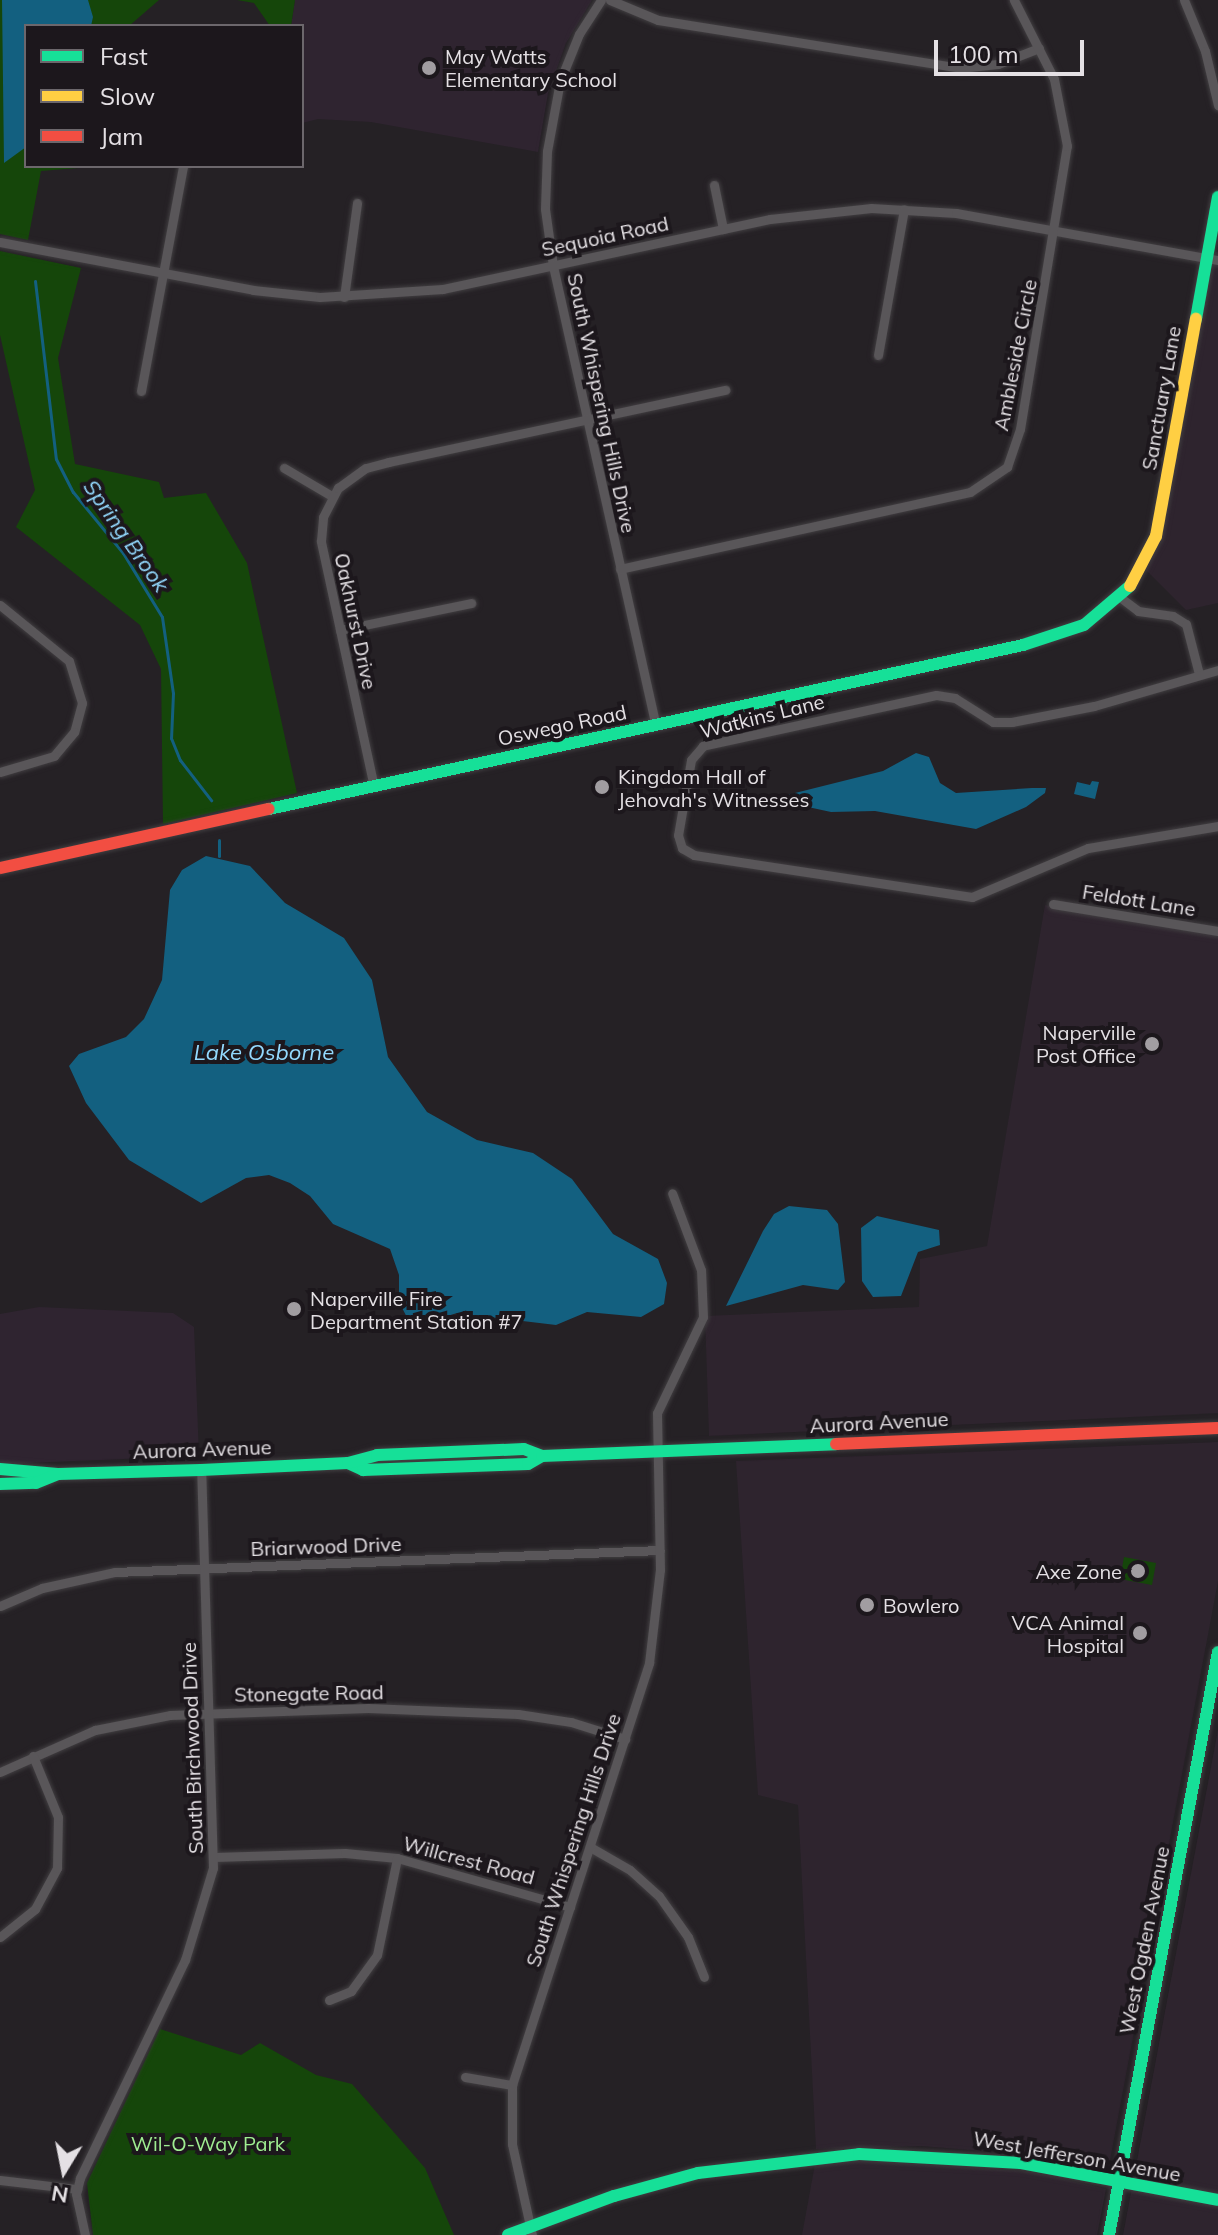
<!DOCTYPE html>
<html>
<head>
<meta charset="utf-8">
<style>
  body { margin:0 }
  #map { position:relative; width:1218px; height:2235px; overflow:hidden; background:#252125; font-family:Mulish,sans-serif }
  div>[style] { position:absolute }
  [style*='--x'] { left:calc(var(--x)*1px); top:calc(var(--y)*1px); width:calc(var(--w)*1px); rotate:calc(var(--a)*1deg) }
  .built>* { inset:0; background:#2e242e }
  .education>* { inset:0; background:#2f2430 }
  .green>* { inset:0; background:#15460a }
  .water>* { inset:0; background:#136080 }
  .stream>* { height:3px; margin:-1.5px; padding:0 1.5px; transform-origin:1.5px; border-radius:1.5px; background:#136080 }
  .roads { filter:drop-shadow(0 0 2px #413e41) drop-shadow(0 0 2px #413e41) }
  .street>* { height:9px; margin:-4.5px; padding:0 4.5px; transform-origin:4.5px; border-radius:4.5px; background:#595659 }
  .fast>* { height:12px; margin:-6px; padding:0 6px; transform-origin:6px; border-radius:6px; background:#16e098 }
  .slow>* { height:12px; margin:-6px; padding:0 6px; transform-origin:6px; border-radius:6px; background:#ffcf43 }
  .jam>* { height:12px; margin:-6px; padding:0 6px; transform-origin:6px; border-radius:6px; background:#f24e42 }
  .dots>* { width:22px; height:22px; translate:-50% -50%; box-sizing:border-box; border:4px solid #1c171c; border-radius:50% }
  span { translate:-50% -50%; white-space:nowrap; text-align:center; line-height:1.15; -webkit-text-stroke:8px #1c171c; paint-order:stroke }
  .poi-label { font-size:20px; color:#e4e0e4 }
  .left { translate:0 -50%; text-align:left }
  .right { translate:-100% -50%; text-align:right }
  .street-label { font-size:20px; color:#e4e0e4 }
  .park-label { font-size:20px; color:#9fed91 }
  .water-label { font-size:22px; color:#93d9fe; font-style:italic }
  .legend { position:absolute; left:24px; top:24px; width:280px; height:144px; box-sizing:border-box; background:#1c171c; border:2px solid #6c676c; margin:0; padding:10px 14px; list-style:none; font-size:24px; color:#e4e0e4 }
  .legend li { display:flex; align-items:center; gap:16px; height:40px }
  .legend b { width:40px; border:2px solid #6c676c }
  .north { position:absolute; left:24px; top:2131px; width:80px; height:80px; -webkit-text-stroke:6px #1c171c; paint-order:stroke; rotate:190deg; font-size:22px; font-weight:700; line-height:32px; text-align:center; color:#e4e0e4 }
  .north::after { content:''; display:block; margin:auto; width:28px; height:36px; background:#e4e0e4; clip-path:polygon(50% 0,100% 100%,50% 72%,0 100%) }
  .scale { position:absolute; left:934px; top:40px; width:150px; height:36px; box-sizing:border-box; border:4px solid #e4e0e4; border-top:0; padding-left:10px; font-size:24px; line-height:28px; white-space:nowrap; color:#e4e0e4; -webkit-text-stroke:6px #1c171c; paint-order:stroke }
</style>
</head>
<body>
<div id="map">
  <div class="built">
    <div style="clip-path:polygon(1202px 249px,1218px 252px,1218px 603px,1186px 610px,1138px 562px,1150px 534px)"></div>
    <div style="clip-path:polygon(1045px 905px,1218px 931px,1218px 1413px,709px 1436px,705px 1316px,919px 1307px,920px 1259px,987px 1246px)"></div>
    <div style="clip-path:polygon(1218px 1442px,1218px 1581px,1108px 2171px,1009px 2153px,921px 2146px,816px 2149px,798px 1805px,758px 1795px,736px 1461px)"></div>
    <div style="clip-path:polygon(1218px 1730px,1218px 2235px,1123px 2235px)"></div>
    <div style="clip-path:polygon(858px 2160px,1032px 2172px,1106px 2189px,1097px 2235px,802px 2235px,815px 2164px)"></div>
  </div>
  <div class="education">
    <div style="clip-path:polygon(295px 0,592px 0,566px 43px,548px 93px,538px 152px,371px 122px,318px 119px,302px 123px,302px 26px,291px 26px)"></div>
    <div style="clip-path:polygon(39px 1307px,173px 1313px,194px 1327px,199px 1456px,0 1464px,0 1314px)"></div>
  </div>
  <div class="green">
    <div style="clip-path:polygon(0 0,159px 0,129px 26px,26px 26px,26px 166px,103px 166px,41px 171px,28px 240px,0 234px)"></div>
    <div style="clip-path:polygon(237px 0,295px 0,291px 26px,270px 26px,254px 3px)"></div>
    <div style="clip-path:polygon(0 251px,81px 268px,58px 358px,75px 464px,159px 482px,164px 498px,206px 493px,247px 563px,297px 793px,163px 824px,161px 669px,140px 625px,16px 527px,35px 490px,0 335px)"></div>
    <div style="clip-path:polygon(524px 1455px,501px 1459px,363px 1462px,385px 1460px)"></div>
    <div style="clip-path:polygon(1124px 1557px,1156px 1563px,1152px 1585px,1120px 1579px)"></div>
    <div style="clip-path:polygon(160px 2029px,241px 2055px,260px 2043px,316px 2075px,352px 2084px,425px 2168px,454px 2235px,93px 2235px,87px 2183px)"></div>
  </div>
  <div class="water">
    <div style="clip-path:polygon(2px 0,88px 0,93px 17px,91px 26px,26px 26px,26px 147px,4px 163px)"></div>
    <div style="clip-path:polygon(916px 753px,929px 757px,940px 783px,956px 793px,1032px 788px,1046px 788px,1045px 793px,1026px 807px,976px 829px,875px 811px,831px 812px,771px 799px,883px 771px)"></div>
    <div style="clip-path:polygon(1092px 781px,1099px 782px,1095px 799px,1074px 794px,1077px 782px,1090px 785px)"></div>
    <div style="clip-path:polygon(206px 856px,250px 866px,285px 903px,344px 938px,372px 980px,388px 1057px,427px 1112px,477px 1140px,533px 1153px,572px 1179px,613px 1234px,658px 1259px,667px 1283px,664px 1304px,641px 1317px,587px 1312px,556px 1325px,457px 1313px,412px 1327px,399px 1302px,399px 1275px,390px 1249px,333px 1224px,310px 1196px,290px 1183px,269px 1175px,246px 1178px,201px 1203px,129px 1160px,86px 1103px,69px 1066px,79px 1054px,126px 1037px,144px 1019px,162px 980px,170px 890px,182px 870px)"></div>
    <div style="clip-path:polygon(789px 1206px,827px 1210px,838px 1224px,845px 1282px,838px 1290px,803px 1285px,726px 1306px,763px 1231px,774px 1214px)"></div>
    <div style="clip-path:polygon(877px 1216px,939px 1230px,940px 1245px,918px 1252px,901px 1296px,873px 1297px,862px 1281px,861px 1228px)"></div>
  </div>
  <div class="stream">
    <div style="--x:35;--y:281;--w:179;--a:83.3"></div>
    <div style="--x:56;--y:459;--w:37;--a:63"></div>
    <div style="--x:73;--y:492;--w:79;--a:50.7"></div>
    <div style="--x:123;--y:553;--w:75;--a:58.6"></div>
    <div style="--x:162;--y:617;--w:77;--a:81.8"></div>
    <div style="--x:173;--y:693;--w:45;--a:92.5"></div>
    <div style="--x:171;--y:738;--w:24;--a:68"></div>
    <div style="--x:180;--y:760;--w:51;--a:52.2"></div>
    <div style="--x:219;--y:856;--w:16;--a:-90"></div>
  </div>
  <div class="roads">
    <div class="street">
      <div style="--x:601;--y:0;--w:40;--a:122.9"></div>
      <div style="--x:579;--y:34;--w:51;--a:112"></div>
      <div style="--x:560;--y:81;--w:71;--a:100.5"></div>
      <div style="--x:547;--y:151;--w:58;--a:92"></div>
      <div style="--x:545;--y:209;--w:58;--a:82"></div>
      <div style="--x:553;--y:266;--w:470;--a:77.4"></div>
      <div style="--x:610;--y:0;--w:52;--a:22.6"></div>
      <div style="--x:658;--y:20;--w:306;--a:9"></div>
      <div style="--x:960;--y:68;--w:38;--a:-6"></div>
      <div style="--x:998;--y:64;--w:44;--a:-21.3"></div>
      <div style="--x:1184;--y:0;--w:55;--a:67.6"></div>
      <div style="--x:1205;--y:51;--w:56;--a:76.5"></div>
      <div style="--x:714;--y:185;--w:45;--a:78.4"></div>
      <div style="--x:0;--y:242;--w:258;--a:10.7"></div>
      <div style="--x:253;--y:290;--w:67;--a:6"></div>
      <div style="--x:320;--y:297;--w:123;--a:-3.7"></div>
      <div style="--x:443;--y:289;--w:334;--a:-12.1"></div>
      <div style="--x:770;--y:219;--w:102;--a:-6.2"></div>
      <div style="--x:871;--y:208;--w:85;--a:3.4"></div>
      <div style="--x:956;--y:213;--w:266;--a:10.2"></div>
      <div style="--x:344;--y:297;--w:95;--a:-82.1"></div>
      <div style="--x:878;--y:355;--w:148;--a:-79.9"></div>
      <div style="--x:141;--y:391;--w:229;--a:-79.4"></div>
      <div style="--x:284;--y:468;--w:56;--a:30.3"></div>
      <div style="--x:620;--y:569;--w:358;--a:-12.4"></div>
      <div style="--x:970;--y:492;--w:45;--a:-34"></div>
      <div style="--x:1007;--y:467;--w:40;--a:-71.1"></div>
      <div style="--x:1020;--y:429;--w:287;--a:-80.6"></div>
      <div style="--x:1067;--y:146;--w:68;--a:-101"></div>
      <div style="--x:1054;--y:79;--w:89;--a:-116.9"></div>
      <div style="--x:1121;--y:598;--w:21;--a:37"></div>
      <div style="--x:1138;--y:611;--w:35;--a:8"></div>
      <div style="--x:1173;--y:616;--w:15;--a:32"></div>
      <div style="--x:1186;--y:624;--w:52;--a:75.4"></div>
      <div style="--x:0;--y:605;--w:89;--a:39.1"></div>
      <div style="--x:69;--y:661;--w:44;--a:72.8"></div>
      <div style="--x:82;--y:703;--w:30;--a:105"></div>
      <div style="--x:74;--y:732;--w:31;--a:130"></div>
      <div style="--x:54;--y:756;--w:56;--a:163.5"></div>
      <div style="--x:340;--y:630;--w:134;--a:-11.6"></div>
      <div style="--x:1218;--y:670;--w:129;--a:163.8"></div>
      <div style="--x:1094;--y:706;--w:84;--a:169"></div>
      <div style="--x:1012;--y:722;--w:19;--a:180"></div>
      <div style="--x:993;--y:722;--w:45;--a:-147.7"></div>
      <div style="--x:955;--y:698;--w:19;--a:-171"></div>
      <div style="--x:936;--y:695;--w:239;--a:167.7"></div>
      <div style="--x:703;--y:746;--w:18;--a:131"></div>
      <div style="--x:691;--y:760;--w:76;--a:99.8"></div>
      <div style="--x:678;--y:835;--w:14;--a:73"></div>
      <div style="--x:682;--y:848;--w:14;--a:30"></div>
      <div style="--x:694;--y:855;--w:281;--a:8.6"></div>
      <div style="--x:972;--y:897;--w:126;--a:-22.9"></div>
      <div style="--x:1088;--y:848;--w:132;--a:-9.6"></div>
      <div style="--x:374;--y:787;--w:252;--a:-102.2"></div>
      <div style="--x:321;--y:541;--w:24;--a:-85"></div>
      <div style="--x:323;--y:517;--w:33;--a:-63"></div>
      <div style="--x:338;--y:488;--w:34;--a:-36"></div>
      <div style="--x:366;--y:468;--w:24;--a:-15"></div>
      <div style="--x:389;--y:462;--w:344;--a:-12.1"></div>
      <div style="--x:1053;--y:904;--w:167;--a:9.3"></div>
      <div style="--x:0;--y:1606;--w:46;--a:-23.2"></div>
      <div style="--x:42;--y:1588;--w:75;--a:-12.4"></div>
      <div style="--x:115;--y:1572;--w:545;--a:-2.31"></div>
      <div style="--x:0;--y:1772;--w:104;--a:-23.9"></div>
      <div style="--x:95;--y:1730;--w:76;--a:-11.3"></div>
      <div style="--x:170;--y:1715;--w:198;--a:-2"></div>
      <div style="--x:368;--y:1708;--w:150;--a:2.3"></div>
      <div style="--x:518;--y:1714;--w:54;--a:8.6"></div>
      <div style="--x:571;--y:1722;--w:57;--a:17.5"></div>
      <div style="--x:590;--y:1847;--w:46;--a:29.9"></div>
      <div style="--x:630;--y:1870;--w:39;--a:42"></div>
      <div style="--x:659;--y:1896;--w:50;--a:54.7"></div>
      <div style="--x:688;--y:1937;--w:43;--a:68.2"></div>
      <div style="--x:214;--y:1857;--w:131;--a:-1.7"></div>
      <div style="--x:345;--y:1853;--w:52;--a:5.5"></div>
      <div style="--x:397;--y:1858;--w:180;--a:15.8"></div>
      <div style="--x:0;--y:1937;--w:45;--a:-38.7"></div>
      <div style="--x:35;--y:1909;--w:47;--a:-61.8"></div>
      <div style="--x:57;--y:1868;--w:51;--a:-88.9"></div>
      <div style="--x:58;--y:1817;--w:66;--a:-112.3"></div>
      <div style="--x:329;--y:2000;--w:24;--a:-22"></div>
      <div style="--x:351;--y:1991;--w:44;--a:-54.2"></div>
      <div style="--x:377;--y:1955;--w:99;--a:-78.3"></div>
      <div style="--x:465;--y:2077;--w:48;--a:9.7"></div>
      <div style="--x:0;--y:2180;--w:78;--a:6.7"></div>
      <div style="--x:85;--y:2235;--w:42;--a:-102.4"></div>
      <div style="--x:76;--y:2194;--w:16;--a:-76"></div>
      <div style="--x:80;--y:2178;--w:242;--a:-64.3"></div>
      <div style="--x:185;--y:1960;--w:96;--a:-73.1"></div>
      <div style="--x:213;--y:1868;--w:398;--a:-91.7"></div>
      <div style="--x:532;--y:2235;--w:93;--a:-102.4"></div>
      <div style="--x:512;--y:2144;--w:59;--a:-90"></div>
      <div style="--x:512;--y:2085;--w:444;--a:-72"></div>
      <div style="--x:649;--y:1663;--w:94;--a:-83.3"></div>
      <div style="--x:660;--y:1570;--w:157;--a:-91.1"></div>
      <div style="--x:657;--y:1413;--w:106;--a:-64.4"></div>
      <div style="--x:703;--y:1317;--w:47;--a:-92.4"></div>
      <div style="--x:701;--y:1270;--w:82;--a:-110.6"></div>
    </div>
    <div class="fast">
      <div style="--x:1196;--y:319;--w:124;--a:-79.8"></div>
      <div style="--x:269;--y:809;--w:772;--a:-12.27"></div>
      <div style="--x:1023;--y:645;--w:64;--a:-18.2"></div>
      <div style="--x:1084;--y:625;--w:60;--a:-40.3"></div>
      <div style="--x:348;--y:1463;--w:17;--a:25"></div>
      <div style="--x:363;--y:1470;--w:165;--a:-2.1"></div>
      <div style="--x:528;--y:1464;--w:16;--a:-30"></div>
      <div style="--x:0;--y:1469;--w:58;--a:4.9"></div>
      <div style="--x:58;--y:1474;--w:143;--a:-1.6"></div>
      <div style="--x:201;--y:1470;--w:147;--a:-2.7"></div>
      <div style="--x:348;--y:1463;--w:30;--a:-15"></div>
      <div style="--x:377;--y:1455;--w:147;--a:-2.3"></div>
      <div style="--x:524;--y:1449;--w:19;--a:21"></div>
      <div style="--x:542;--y:1456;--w:294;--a:-2.3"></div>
      <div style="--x:0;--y:1484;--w:36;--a:-2"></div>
      <div style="--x:36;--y:1483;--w:24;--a:-22"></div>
      <div style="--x:508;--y:2235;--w:113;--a:-20.2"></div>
      <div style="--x:614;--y:2196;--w:87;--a:-15.3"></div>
      <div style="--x:698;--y:2173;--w:162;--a:-6.7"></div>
      <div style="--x:859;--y:2154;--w:162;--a:3.2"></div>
      <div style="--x:1021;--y:2163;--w:200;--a:10.6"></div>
      <div style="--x:1109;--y:2235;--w:593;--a:-79.41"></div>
    </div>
    <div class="slow">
      <div style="--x:1130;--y:586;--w:56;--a:-62.5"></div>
      <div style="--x:1156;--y:536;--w:221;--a:-79.6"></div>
    </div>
    <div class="jam">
      <div style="--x:0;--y:868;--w:275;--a:-12.4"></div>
      <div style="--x:836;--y:1444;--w:382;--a:-2.4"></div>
    </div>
  </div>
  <div class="dots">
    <div style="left:429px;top:68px;background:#a19da1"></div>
    <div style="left:602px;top:787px;background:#a19da1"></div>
    <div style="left:1152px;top:1044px;background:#a19da1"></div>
    <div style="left:294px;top:1309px;background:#a19da1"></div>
    <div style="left:1138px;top:1571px;background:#a19da1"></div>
    <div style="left:867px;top:1605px;background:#a19da1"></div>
    <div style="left:1140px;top:1633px;background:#a19da1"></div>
  </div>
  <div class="poi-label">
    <span class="left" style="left:445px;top:68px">May Watts<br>Elementary School</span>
    <span class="left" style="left:618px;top:788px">Kingdom Hall of<br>Jehovah's Witnesses</span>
    <span class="right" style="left:1136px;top:1044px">Naperville<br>Post Office</span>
    <span class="left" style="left:310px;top:1310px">Naperville Fire<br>Department Station #7</span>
    <span class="right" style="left:1122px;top:1571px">Axe Zone</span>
    <span class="left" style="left:883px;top:1605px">Bowlero</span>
    <span class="right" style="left:1124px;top:1634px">VCA Animal<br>Hospital</span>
  </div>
  <div class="street-label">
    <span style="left:605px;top:236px;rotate:-12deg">Sequoia Road</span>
    <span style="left:1015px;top:355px;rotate:-79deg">Ambleside Circle</span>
    <span style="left:1161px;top:398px;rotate:-80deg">Sanctuary Lane</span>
    <span style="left:602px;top:403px;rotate:78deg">South Whispering Hills Drive</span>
    <span style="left:356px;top:621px;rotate:78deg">Oakhurst Drive</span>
    <span style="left:762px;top:716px;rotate:-14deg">Watkins Lane</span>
    <span style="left:562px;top:725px;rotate:-12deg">Oswego Road</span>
    <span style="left:1139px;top:900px;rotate:9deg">Feldott Lane</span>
    <span style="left:879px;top:1422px;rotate:-3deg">Aurora Avenue</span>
    <span style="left:202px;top:1449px;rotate:-2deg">Aurora Avenue</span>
    <span style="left:326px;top:1546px;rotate:-2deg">Briarwood Drive</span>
    <span style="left:309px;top:1693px;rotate:-1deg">Stonegate Road</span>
    <span style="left:192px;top:1748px;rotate:-92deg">South Birchwood Drive</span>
    <span style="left:573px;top:1840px;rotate:-72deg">South Whispering Hills Drive</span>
    <span style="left:469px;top:1860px;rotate:15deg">Willcrest Road</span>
    <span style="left:1144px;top:1940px;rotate:-79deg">West Ogden Avenue</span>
    <span style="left:1077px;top:2156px;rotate:10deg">West Jefferson Avenue</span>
  </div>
  <div class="park-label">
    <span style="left:208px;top:2143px">Wil-O-Way Park</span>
  </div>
  <div class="water-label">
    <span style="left:126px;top:536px;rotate:55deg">Spring Brook</span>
    <span style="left:264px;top:1053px">Lake Osborne</span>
  </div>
  <ul class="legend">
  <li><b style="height:10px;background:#16e098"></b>Fast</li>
  <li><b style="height:10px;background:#ffcf43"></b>Slow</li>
  <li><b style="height:10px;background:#f24e42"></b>Jam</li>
  </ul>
  <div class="north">N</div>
  <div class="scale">100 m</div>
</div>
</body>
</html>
